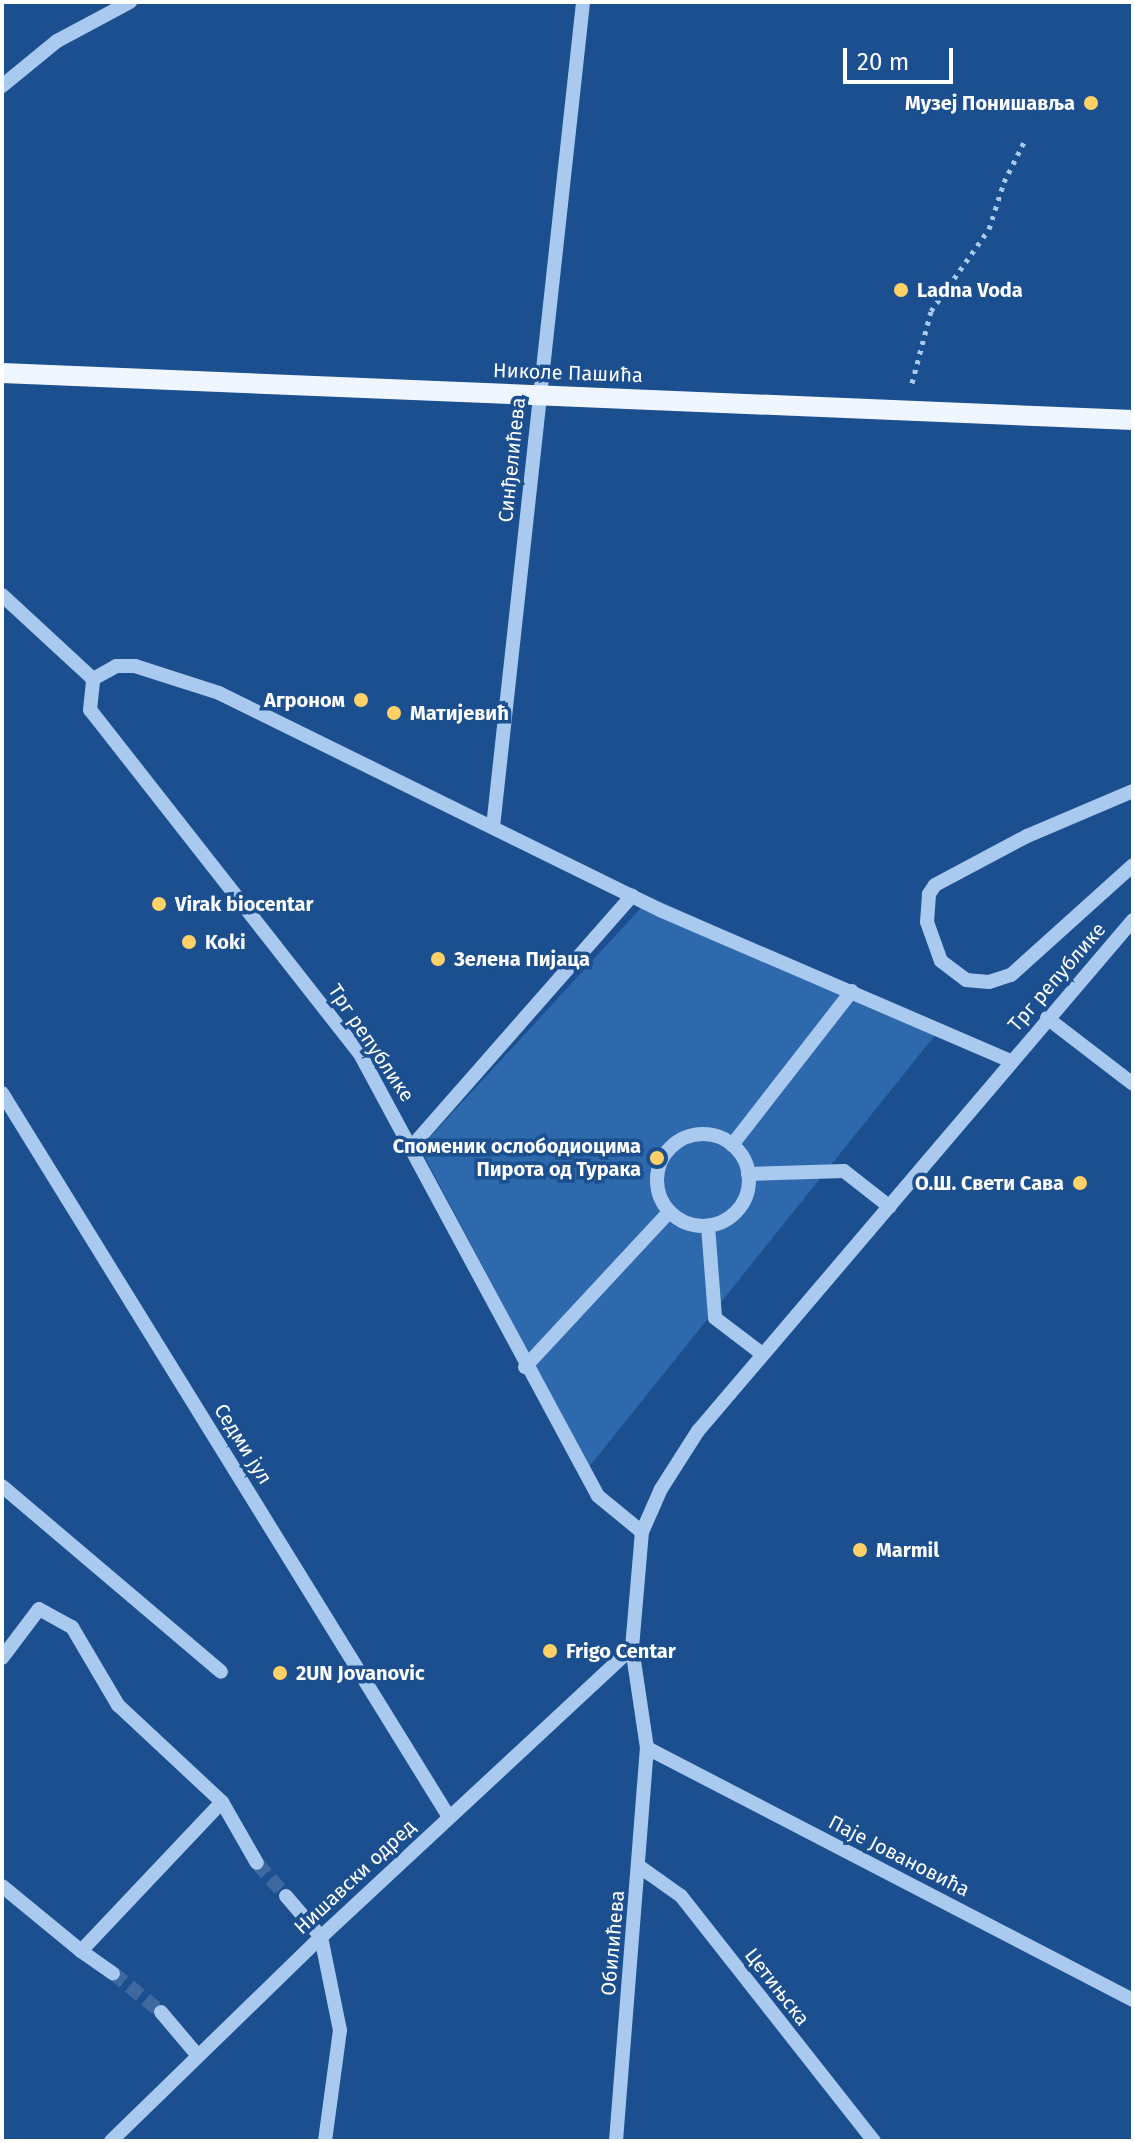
<!DOCTYPE html>
<html>
<head>
<meta charset="utf-8">
<style>
  body { margin:0 }
  #map { position:relative; width:1135px; height:2143px; overflow:hidden; background:#1b4f8f; font-family:"Fira Sans",sans-serif }
  div>[style] { position:absolute }
  [style*='--x'] { left:calc(var(--x)*1px); top:calc(var(--y)*1px); width:calc(var(--w)*1px); rotate:calc(var(--a)*1deg) }
  .green>* { inset:0; background:#2e69ad }
  .minor-tunnel>* { height:14px; margin-top:-7px; transform-origin:0; background:repeating-linear-gradient(90deg,#3d69a0 0 14px,transparent 0 21px) }
  .path>* { height:5px; margin-top:-2.5px; transform-origin:0; background:repeating-linear-gradient(90deg,#a9c9ee 0 4px,transparent 0 10px) }
  .minor>* { height:14px; margin:-7px; padding:0 7px; transform-origin:7px; border-radius:7px; background:#a9c9ee }
  .minor>.ring { margin:-7px; padding:0; box-sizing:content-box; background:none; border:14px solid #a9c9ee; border-radius:50% }
  .major>* { height:20px; margin:-10px; padding:0 10px; transform-origin:10px; border-radius:10px; background:#f0f6ff }
  .dots>* { width:22px; height:22px; translate:-50% -50%; box-sizing:border-box; border:4px solid #1b4f8f; border-radius:50% }
  span { translate:-50% -50%; white-space:nowrap; text-align:center; line-height:1.15; -webkit-text-stroke:7px #1b4f8f; paint-order:stroke }
  .poi-label { font-size:20px; color:#fff; font-weight:700 }
  .right { translate:-100% -50%; text-align:right }
  .left { translate:0 -50%; text-align:left }
  .street-label { font-size:20px; color:#fff }
  .frame { position:absolute; inset:0; border:4px solid #fff; pointer-events:none }
  .scale { position:absolute; left:843px; top:48px; width:110px; height:36px; box-sizing:border-box; border:4px solid #fff; border-top:0; padding-left:10px; font-size:24px; line-height:28px; white-space:nowrap; color:#fff; -webkit-text-stroke:6px #1b4f8f; paint-order:stroke }
</style>
</head>
<body>
<div id="map">
  <div class="green">
    <div style="clip-path:polygon(651px 897px,940px 1029px,589px 1467px,420px 1148px)"></div>
  </div>
  <div class="minor-tunnel">
    <div style="--x:257;--y:1863;--w:44;--a:48.7"></div>
    <div style="--x:113;--y:1973;--w:62;--a:39.1"></div>
  </div>
  <div class="path">
    <div style="--x:912;--y:383;--w:74;--a:-75.2"></div>
    <div style="--x:931;--y:311;--w:100;--a:-54.7"></div>
    <div style="--x:989;--y:229;--w:49;--a:-72.3"></div>
    <div style="--x:1004;--y:182;--w:49;--a:-63.4"></div>
  </div>
  <div class="minor">
    <div style="--x:2;--y:86;--w:71;--a:-39.3"></div>
    <div style="--x:57;--y:41;--w:83;--a:-28.1"></div>
    <div style="--x:2;--y:595;--w:124;--a:42.7"></div>
    <div style="--x:1133;--y:791;--w:115;--a:157"></div>
    <div style="--x:1027;--y:836;--w:104;--a:152"></div>
    <div style="--x:935;--y:885;--w:11;--a:124"></div>
    <div style="--x:929;--y:894;--w:28;--a:94"></div>
    <div style="--x:927;--y:922;--w:41;--a:70.3"></div>
    <div style="--x:941;--y:961;--w:31;--a:37"></div>
    <div style="--x:966;--y:980;--w:23;--a:5"></div>
    <div style="--x:989;--y:982;--w:23;--a:-18"></div>
    <div style="--x:1011;--y:975;--w:164;--a:-42"></div>
    <div style="--x:493;--y:827;--w:830;--a:-83.77"></div>
    <div style="--x:1047;--y:1018;--w:108;--a:37.5"></div>
    <div style="--x:2;--y:1093;--w:851;--a:58.31"></div>
    <div class="ring" style="left:657px;top:1134px;width:78px;height:78px"></div>
    <div style="--x:413;--y:1145;--w:332;--a:-48.7"></div>
    <div style="--x:732;--y:1145;--w:195;--a:-52.1"></div>
    <div style="--x:748;--y:1174;--w:96;--a:-1.8"></div>
    <div style="--x:844;--y:1171;--w:58;--a:38"></div>
    <div style="--x:708;--y:1226;--w:92;--a:85.6"></div>
    <div style="--x:715;--y:1318;--w:58;--a:37.3"></div>
    <div style="--x:525;--y:1367;--w:212;--a:-47.1"></div>
    <div style="--x:2;--y:1486;--w:287;--a:40.3"></div>
    <div style="--x:642;--y:1532;--w:57;--a:-140.7"></div>
    <div style="--x:598;--y:1496;--w:502;--a:-118.3"></div>
    <div style="--x:360;--y:1054;--w:437;--a:-128.1"></div>
    <div style="--x:90;--y:710;--w:31;--a:-84"></div>
    <div style="--x:93;--y:679;--w:26;--a:-29"></div>
    <div style="--x:116;--y:666;--w:19;--a:0"></div>
    <div style="--x:135;--y:666;--w:88;--a:17.8"></div>
    <div style="--x:219;--y:693;--w:491;--a:26.2"></div>
    <div style="--x:660;--y:910;--w:382;--a:23.3"></div>
    <div style="--x:2;--y:1658;--w:61;--a:-52.9"></div>
    <div style="--x:39;--y:1609;--w:38;--a:29"></div>
    <div style="--x:72;--y:1627;--w:91;--a:59.5"></div>
    <div style="--x:118;--y:1705;--w:142;--a:43"></div>
    <div style="--x:222;--y:1802;--w:70;--a:60.2"></div>
    <div style="--x:647;--y:1748;--w:547;--a:27.41"></div>
    <div style="--x:640;--y:1867;--w:50;--a:35.3"></div>
    <div style="--x:681;--y:1896;--w:312;--a:51.8"></div>
    <div style="--x:2;--y:1886;--w:102;--a:39.4"></div>
    <div style="--x:81;--y:1951;--w:205;--a:-46.6"></div>
    <div style="--x:286;--y:1896;--w:54;--a:49.5"></div>
    <div style="--x:321;--y:1937;--w:95;--a:78.5"></div>
    <div style="--x:340;--y:2030;--w:112;--a:97.7"></div>
    <div style="--x:81;--y:1951;--w:39;--a:35"></div>
    <div style="--x:161;--y:2012;--w:57;--a:49.9"></div>
    <div style="--x:111;--y:2141;--w:293;--a:-44.2"></div>
    <div style="--x:321;--y:1937;--w:425;--a:-42.9"></div>
    <div style="--x:616;--y:2141;--w:394;--a:-85.5"></div>
    <div style="--x:647;--y:1748;--w:101;--a:-98.5"></div>
    <div style="--x:632;--y:1648;--w:116;--a:-85.1"></div>
    <div style="--x:642;--y:1532;--w:47;--a:-66.2"></div>
    <div style="--x:661;--y:1489;--w:69;--a:-57.5"></div>
    <div style="--x:698;--y:1431;--w:671;--a:-49.59"></div>
  </div>
  <div class="major">
    <div style="--x:2;--y:373;--w:1132;--a:2.38"></div>
  </div>
  <div class="dots">
    <div style="left:1091px;top:103px;background:#ffd166"></div>
    <div style="left:901px;top:290px;background:#ffd166"></div>
    <div style="left:361px;top:700px;background:#ffd166"></div>
    <div style="left:394px;top:713px;background:#ffd166"></div>
    <div style="left:159px;top:904px;background:#ffd166"></div>
    <div style="left:189px;top:942px;background:#ffd166"></div>
    <div style="left:438px;top:959px;background:#ffd166"></div>
    <div style="left:657px;top:1158px;background:#ffd166"></div>
    <div style="left:1080px;top:1183px;background:#ffd166"></div>
    <div style="left:860px;top:1550px;background:#ffd166"></div>
    <div style="left:550px;top:1651px;background:#ffd166"></div>
    <div style="left:280px;top:1673px;background:#ffd166"></div>
  </div>
  <div class="poi-label">
    <span class="right" style="left:1075px;top:103px">Музеј Понишавља</span>
    <span class="left" style="left:917px;top:290px">Ladna Voda</span>
    <span class="right" style="left:345px;top:700px">Агроном</span>
    <span class="left" style="left:410px;top:713px">Матијевић</span>
    <span class="left" style="left:175px;top:904px">Virak biocentar</span>
    <span class="left" style="left:205px;top:942px">Koki</span>
    <span class="left" style="left:454px;top:959px">Зелена Пијаца</span>
    <span class="right" style="left:641px;top:1158px">Споменик ослободиоцима<br>Пирота од Турака</span>
    <span class="right" style="left:1064px;top:1183px">О.Ш. Свети Сава</span>
    <span class="left" style="left:876px;top:1550px">Marmil</span>
    <span class="left" style="left:566px;top:1651px">Frigo Centar</span>
    <span class="left" style="left:296px;top:1673px">2UN Jovanovic</span>
  </div>
  <div class="street-label">
    <span style="left:568px;top:373px;rotate:2deg">Николе Пашића</span>
    <span style="left:512px;top:460px;rotate:-84deg">Синђелићева</span>
    <span style="left:1057px;top:977px;rotate:-49deg">Трг републике</span>
    <span style="left:371px;top:1043px;rotate:56deg">Трг републике</span>
    <span style="left:243px;top:1444px;rotate:58deg">Седми јул</span>
    <span style="left:899px;top:1856px;rotate:27deg">Паје Јовановића</span>
    <span style="left:355px;top:1877px;rotate:-43deg">Нишавски одред</span>
    <span style="left:613px;top:1943px;rotate:-85deg">Обилићева</span>
    <span style="left:777px;top:1987px;rotate:52deg">Цетињска</span>
  </div>
  <div class="frame"></div>
  <div class="scale">20 m</div>
</div>
</body>
</html>
